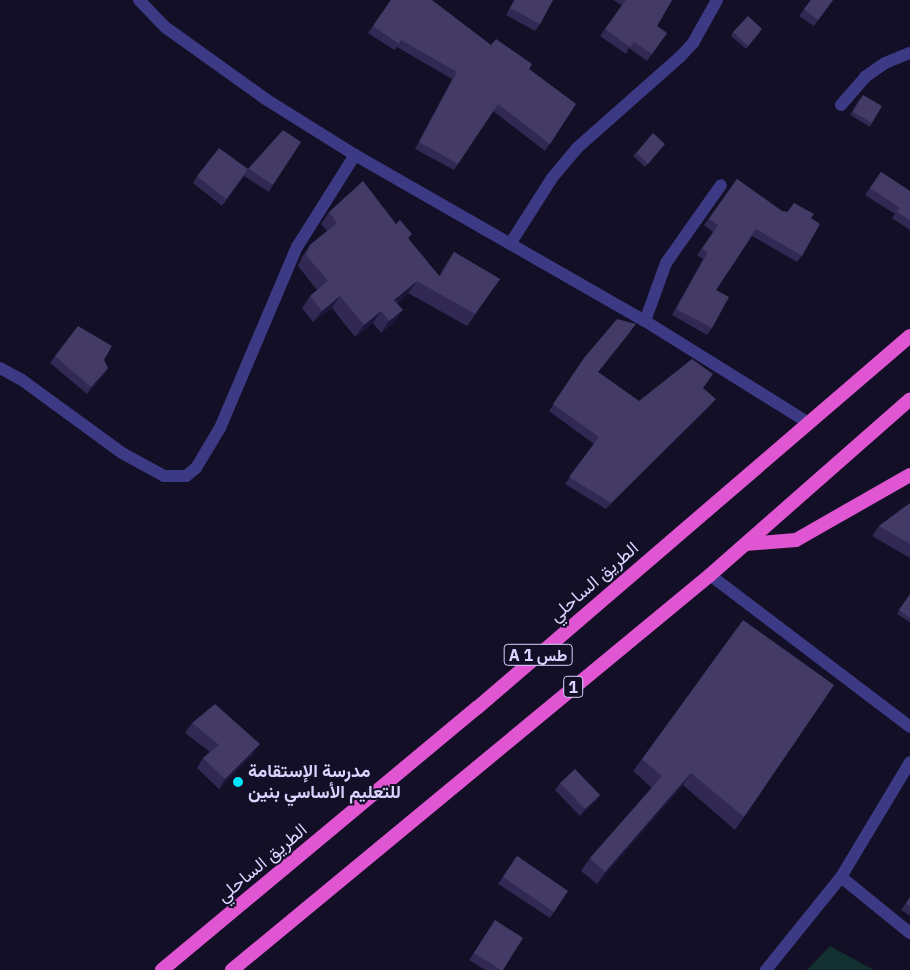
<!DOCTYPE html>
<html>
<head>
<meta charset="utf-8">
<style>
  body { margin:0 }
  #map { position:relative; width:910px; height:970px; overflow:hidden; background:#130f26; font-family:"IBM Plex Sans",Vazirmatn,sans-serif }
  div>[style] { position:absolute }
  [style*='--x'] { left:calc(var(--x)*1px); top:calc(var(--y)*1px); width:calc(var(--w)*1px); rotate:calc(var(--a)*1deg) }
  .green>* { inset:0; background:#12302f }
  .minor>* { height:12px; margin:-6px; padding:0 6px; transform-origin:6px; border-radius:6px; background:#3d3a85 }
  .trunk>* { height:14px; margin:-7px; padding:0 7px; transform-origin:7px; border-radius:7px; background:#e055d1 }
  .wall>* { inset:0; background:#312854 }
  .shaded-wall>* { inset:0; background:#1d163a }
  .building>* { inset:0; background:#433a66 }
  .dots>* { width:14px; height:14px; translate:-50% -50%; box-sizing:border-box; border:2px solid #130f26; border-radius:50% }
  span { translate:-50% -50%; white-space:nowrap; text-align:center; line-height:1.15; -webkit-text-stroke:4px #130f26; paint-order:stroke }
  .shield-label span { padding:1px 4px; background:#130f26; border:1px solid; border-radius:4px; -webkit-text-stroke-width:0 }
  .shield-label { font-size:16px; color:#d9d4ff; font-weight:700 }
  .street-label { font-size:18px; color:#d9d4ff }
  .poi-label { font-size:18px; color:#d9d4ff; font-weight:700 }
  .left { translate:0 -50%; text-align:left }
</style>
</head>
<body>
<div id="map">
  <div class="green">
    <div style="clip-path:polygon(830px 946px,874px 970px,807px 970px)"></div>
  </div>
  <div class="minor">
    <div style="--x:139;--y:0;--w:37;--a:46"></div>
    <div style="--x:165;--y:27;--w:125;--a:35.6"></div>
    <div style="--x:267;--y:100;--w:104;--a:32"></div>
    <div style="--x:355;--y:155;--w:334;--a:29.8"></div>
    <div style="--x:645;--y:321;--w:193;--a:31.9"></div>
    <div style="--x:841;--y:105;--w:37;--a:-49"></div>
    <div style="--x:865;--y:77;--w:24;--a:-35"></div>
    <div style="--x:885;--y:63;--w:27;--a:-22"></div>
    <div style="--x:510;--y:244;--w:78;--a:-57.5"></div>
    <div style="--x:552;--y:178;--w:39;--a:-50"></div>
    <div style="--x:577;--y:148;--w:137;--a:-41.5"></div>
    <div style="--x:680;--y:57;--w:19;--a:-47"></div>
    <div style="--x:693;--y:43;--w:49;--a:-60.8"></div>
    <div style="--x:645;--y:321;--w:62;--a:-70.1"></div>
    <div style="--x:666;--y:263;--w:95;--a:-54.8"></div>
    <div style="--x:0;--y:368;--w:25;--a:29"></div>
    <div style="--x:22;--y:380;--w:124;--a:36.1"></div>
    <div style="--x:122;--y:453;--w:48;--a:28.7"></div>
    <div style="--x:164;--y:476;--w:22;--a:0"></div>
    <div style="--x:186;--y:476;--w:13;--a:-39"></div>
    <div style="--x:196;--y:468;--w:47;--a:-59"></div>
    <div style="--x:220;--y:428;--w:197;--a:-67"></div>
    <div style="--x:297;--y:247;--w:109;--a:-57.8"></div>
    <div style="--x:710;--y:575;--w:251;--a:37.2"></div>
    <div style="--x:841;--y:877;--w:89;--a:39.1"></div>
    <div style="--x:766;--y:970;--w:119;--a:-51.1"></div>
    <div style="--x:841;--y:877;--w:134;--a:-59"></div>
  </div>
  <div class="trunk">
    <div style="--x:746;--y:544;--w:50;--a:-4.6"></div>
    <div style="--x:796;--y:540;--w:131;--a:-29.7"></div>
    <div style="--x:162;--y:970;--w:410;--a:-39.8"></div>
    <div style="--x:477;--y:708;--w:571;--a:-40.67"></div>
    <div style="--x:232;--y:970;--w:620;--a:-39.57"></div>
    <div style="--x:710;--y:575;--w:266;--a:-41.3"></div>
  </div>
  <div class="wall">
    <div style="clip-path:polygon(391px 0,532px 64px,529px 69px,576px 104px,545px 151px,493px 111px,454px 170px,415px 149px,452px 79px,397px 47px,394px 50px,368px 33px)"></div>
    <div style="clip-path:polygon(514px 0,553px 0,540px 24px,535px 31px,506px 15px)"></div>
    <div style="clip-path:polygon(613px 0,672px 0,657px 26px,667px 33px,647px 61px,629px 48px,626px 54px,600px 36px,622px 5px)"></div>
    <div style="clip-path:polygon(811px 0,833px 0,814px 26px,799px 16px)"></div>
    <div style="clip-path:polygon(733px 32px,760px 32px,746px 49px,731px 36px)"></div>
    <div style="clip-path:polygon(860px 98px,872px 123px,870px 127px,850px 115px)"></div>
    <div style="clip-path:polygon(665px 144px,645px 167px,633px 156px,636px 153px)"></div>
    <div style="clip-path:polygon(248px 169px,273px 185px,269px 192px,244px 176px,222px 206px,193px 183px,197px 176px)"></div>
    <div style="clip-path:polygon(881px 172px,910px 191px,910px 230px,892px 218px,895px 214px,865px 195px)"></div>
    <div style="clip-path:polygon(737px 179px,782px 211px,787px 212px,794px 203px,811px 218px,802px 256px,797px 262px,752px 236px,716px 290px,712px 328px,707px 335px,672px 315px,703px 259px,697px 255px,713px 232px,704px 225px)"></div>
    <div style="clip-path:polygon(329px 212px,396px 224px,439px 276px,446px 264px,454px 252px,500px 279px,467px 326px,408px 293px,397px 303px,395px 322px,381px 333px,373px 323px,355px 337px,332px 308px,313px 322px,302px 308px,310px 296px,317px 290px,298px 266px,302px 257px,310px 245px,327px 231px,321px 224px)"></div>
    <div style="clip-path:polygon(631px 331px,598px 372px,639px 401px,703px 388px,711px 405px,606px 509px,565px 484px,594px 444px,549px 411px,584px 358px)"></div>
    <div style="clip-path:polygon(55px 356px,104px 360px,108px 368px,104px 375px,87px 394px,50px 363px)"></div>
    <div style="clip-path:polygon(910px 503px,910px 558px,872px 536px,879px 526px)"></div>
    <div style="clip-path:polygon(910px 594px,910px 622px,897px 614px)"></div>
    <div style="clip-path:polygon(834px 685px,735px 830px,683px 785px,597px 884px,581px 871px,590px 858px,652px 788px,633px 771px,642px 759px)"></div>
    <div style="clip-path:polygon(192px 723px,253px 754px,219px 789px,197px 768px,203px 758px,210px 752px,185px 733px)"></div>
    <div style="clip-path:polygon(560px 783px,600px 795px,596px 801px,580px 816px,555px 790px)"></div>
    <div style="clip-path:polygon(517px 856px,568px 891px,550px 918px,498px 884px)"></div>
    <div style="clip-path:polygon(910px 897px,910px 916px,901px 910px)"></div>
    <div style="clip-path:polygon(495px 920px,503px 970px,485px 970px,469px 960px)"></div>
  </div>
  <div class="shaded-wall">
    <div style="clip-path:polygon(417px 281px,408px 293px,386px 311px,394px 300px)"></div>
    <div style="clip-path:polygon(340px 296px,332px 308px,313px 322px,322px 311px)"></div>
    <div style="clip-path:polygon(403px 310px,395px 322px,381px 333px,389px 321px)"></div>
    <div style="clip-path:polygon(381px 311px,373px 323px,355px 337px,364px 325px)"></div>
    <div style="clip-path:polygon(108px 368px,104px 375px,87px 394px,91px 387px)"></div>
    <div style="clip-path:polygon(716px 399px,711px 405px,606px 509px,611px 503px)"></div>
    <div style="clip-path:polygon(260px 744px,253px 754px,219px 789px,225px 779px)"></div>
    <div style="clip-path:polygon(691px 773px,683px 785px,597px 884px,605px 872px)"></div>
    <div style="clip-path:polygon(600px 795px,596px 801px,580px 816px,585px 809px)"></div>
  </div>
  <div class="building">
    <div style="clip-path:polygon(391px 0,432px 0,491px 45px,496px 39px,532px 64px,529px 69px,576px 104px,550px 144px,498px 104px,458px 164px,419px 142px,457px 72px,401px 40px,399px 44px,373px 26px)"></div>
    <div style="clip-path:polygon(515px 0,553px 0,540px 24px,510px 8px)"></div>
    <div style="clip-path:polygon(626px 0,672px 0,657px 26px,667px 33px,652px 54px,634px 42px,630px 47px,605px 29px)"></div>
    <div style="clip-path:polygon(811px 0,833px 0,818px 20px,804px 9px)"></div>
    <div style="clip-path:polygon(748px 16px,762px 29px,748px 46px,733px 32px)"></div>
    <div style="clip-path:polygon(863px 95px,882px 106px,872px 123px,853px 112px)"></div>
    <div style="clip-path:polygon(283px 130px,301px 142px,273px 185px,248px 169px)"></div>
    <div style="clip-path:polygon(653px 133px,665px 144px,648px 164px,636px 153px)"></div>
    <div style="clip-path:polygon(219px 148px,248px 169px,226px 199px,197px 176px)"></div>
    <div style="clip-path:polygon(881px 172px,910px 191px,910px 220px,897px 212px,900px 208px,870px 188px)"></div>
    <div style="clip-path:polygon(737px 179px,782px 211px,788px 212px,794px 203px,814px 214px,811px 218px,820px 224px,802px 256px,756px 229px,716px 290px,729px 297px,712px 328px,676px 309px,708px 252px,702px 249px,718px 225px,709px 219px)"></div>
    <div style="clip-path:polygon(363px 181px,396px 224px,400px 220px,412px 234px,408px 238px,440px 277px,454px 252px,500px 279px,475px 314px,417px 281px,394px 300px,403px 310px,389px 321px,381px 311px,364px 325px,340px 296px,322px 311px,310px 296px,328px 281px,306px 255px,310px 245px,337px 223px,329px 212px)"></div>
    <div style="clip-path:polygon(617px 319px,636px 324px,598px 372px,639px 401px,692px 359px,713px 374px,703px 388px,716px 399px,611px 503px,569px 477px,599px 437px,553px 404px,584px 358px)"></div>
    <div style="clip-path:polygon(78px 326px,112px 346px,104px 360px,108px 368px,91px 387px,55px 356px)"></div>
    <div style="clip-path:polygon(910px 503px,910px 544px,879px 526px)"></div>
    <div style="clip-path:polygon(910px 594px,910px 618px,899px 610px)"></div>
    <div style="clip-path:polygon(743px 620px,834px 685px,744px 817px,691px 773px,605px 872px,590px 858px,662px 776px,642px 759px)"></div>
    <div style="clip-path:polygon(215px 704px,260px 744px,225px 779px,203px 758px,219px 745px,192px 723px)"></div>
    <div style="clip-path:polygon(575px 769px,600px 795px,585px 809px,560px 783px)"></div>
    <div style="clip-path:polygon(517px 856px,568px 891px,554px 912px,503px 877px)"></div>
    <div style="clip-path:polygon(910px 897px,910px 906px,906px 904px)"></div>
    <div style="clip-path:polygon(495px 920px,523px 938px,503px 970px,501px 970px,474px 953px)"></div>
  </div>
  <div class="dots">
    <div style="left:238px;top:782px;background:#00e5ff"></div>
  </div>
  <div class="shield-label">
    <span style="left:538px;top:655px">A 1 طس</span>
    <span style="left:573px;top:687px">1</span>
  </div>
  <div class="street-label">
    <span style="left:594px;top:582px;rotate:-41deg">الطريق الساحلي</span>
    <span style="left:262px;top:863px;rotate:-40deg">الطريق الساحلي</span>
  </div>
  <div class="poi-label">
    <span class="left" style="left:248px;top:782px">مدرسة اﻹستقامة<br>للتعليم اﻷساسي بنين</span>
  </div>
</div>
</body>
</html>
